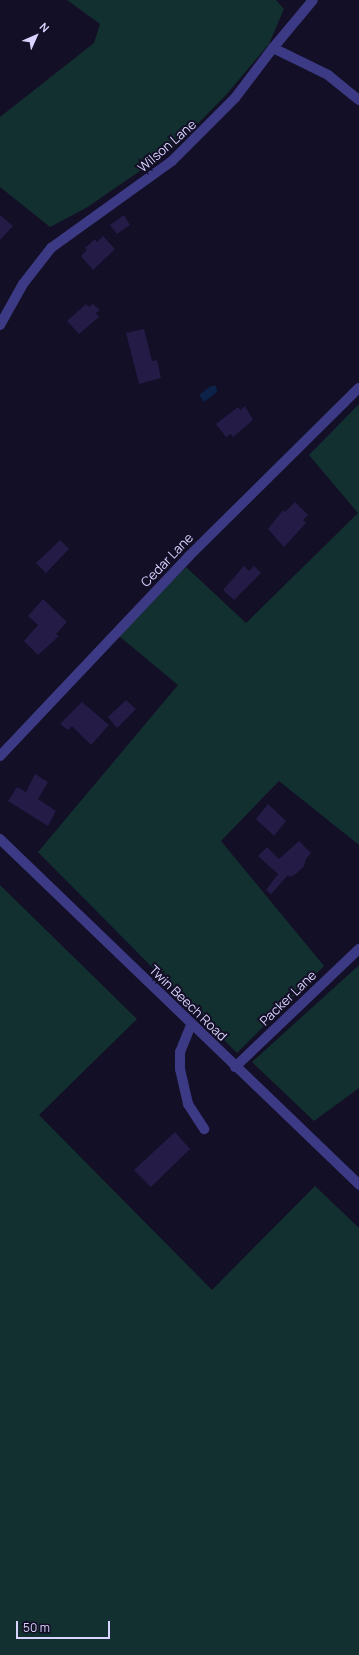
<!DOCTYPE html>
<html>
<head>
<meta charset="utf-8">
<style>
  body { margin:0 }
  #map { position:relative; width:359px; height:1655px; overflow:hidden; background:#130f26; font-family:Manrope,sans-serif }
  div>[style] { position:absolute }
  [style*='--x'] { left:calc(var(--x)*1px); top:calc(var(--y)*1px); width:calc(var(--w)*1px); rotate:calc(var(--a)*1deg) }
  .green>* { inset:0; background:#12302f }
  .water>* { inset:0; background:#0c2248 }
  .building>* { inset:0; background:#241b47 }
  .minor>* { height:10px; margin:-5px; padding:0 5px; transform-origin:5px; border-radius:5px; background:#3d3a85 }
  span { translate:-50% -50%; white-space:nowrap; text-align:center; line-height:1.15; -webkit-text-stroke:4px #130f26; paint-order:stroke }
  .street-label { font-size:13px; color:#d9d4ff }
  .north { position:absolute; left:16px; top:16px; width:40px; height:40px; -webkit-text-stroke:3px #130f26; paint-order:stroke; rotate:45deg; font-size:11px; font-weight:700; line-height:16px; text-align:center; color:#d9d4ff }
  .north::after { content:''; display:block; margin:auto; width:14px; height:18px; background:#d9d4ff; clip-path:polygon(50% 0,100% 100%,50% 72%,0 100%) }
  .scale { position:absolute; left:16px; top:1621px; width:94px; height:18px; box-sizing:border-box; border:2px solid #d9d4ff; border-top:0; padding-left:5px; font-size:12px; line-height:14px; white-space:nowrap; color:#d9d4ff; -webkit-text-stroke:3px #130f26; paint-order:stroke }
</style>
</head>
<body>
<div id="map">
  <div class="green">
    <div style="clip-path:polygon(67px 0,276px 0,284px 9px,269px 44px,226px 95px,175px 147px,86px 208px,50px 227px,0 187px,0 117px,94px 43px,100px 24px)"></div>
    <div style="clip-path:polygon(359px 404px,359px 845px,279px 781px,221px 841px,324px 966px,237px 1053px,38px 852px,178px 685px,119px 636px,186px 567px,246px 623px,358px 513px,309px 455px)"></div>
    <div style="clip-path:polygon(0 885px,137px 1019px,39px 1115px,212px 1290px,315px 1186px,359px 1228px,359px 1655px,0 1655px)"></div>
    <div style="clip-path:polygon(359px 965px,359px 1088px,314px 1121px,252px 1062px)"></div>
  </div>
  <div class="water">
    <div style="clip-path:polygon(211px 386px,216px 386px,217px 392px,204px 402px,199px 395px)"></div>
  </div>
  <div class="building">
    <div style="clip-path:polygon(0 215px,13px 226px,0 240px)"></div>
    <div style="clip-path:polygon(124px 215px,130px 225px,117px 234px,110px 225px)"></div>
    <div style="clip-path:polygon(103px 236px,115px 249px,93px 270px,81px 256px,87px 250px,85px 248px,95px 239px,97px 242px)"></div>
    <div style="clip-path:polygon(86px 304px,89px 307px,93px 304px,100px 310px,96px 313px,99px 317px,79px 334px,67px 321px)"></div>
    <div style="clip-path:polygon(144px 329px,152px 361px,157px 360px,161px 378px,139px 384px,126px 333px)"></div>
    <div style="clip-path:polygon(245px 406px,253px 420px,233px 437px,231px 434px,226px 437px,216px 424px,238px 407px,240px 410px)"></div>
    <div style="clip-path:polygon(295px 502px,308px 515px,303px 520px,306px 523px,284px 547px,268px 529px,283px 510px,285px 512px)"></div>
    <div style="clip-path:polygon(60px 540px,69px 549px,46px 573px,36px 563px)"></div>
    <div style="clip-path:polygon(244px 566px,249px 571px,254px 566px,261px 573px,234px 600px,223px 590px)"></div>
    <div style="clip-path:polygon(43px 599px,67px 622px,56px 634px,59px 636px,38px 655px,24px 641px,38px 625px,28px 616px)"></div>
    <div style="clip-path:polygon(126px 700px,136px 709px,117px 728px,108px 717px)"></div>
    <div style="clip-path:polygon(82px 702px,109px 725px,91px 745px,72px 726px,68px 730px,60px 724px)"></div>
    <div style="clip-path:polygon(35px 774px,48px 782px,38px 799px,56px 811px,48px 826px,8px 801px,17px 787px,26px 792px)"></div>
    <div style="clip-path:polygon(268px 804px,286px 821px,274px 836px,256px 819px)"></div>
    <div style="clip-path:polygon(299px 841px,311px 853px,306px 859px,304px 866px,296px 874px,290px 877px,288px 875px,271px 894px,266px 890px,278px 874px,258px 856px,267px 847px,279px 859px)"></div>
    <div style="clip-path:polygon(175px 1132px,190px 1149px,151px 1187px,134px 1170px)"></div>
  </div>
  <div class="minor">
    <div style="--x:273;--y:48;--w:62;--a:-50.2"></div>
    <div style="--x:0;--y:325;--w:47;--a:-60.7"></div>
    <div style="--x:23;--y:284;--w:46;--a:-52.1"></div>
    <div style="--x:51;--y:248;--w:149;--a:-35.7"></div>
    <div style="--x:172;--y:161;--w:89;--a:-45"></div>
    <div style="--x:235;--y:98;--w:63;--a:-52.8"></div>
    <div style="--x:273;--y:48;--w:61;--a:26.1"></div>
    <div style="--x:328;--y:75;--w:40;--a:39"></div>
    <div style="--x:0;--y:756;--w:275;--a:-46.6"></div>
    <div style="--x:189;--y:556;--w:239;--a:-44.7"></div>
    <div style="--x:0;--y:839;--w:499;--a:43.9"></div>
    <div style="--x:191;--y:1025;--w:29;--a:112"></div>
    <div style="--x:180;--y:1052;--w:17;--a:90"></div>
    <div style="--x:180;--y:1069;--w:36;--a:77"></div>
    <div style="--x:188;--y:1104;--w:30;--a:57"></div>
    <div style="--x:235;--y:1067;--w:171;--a:-43.6"></div>
  </div>
  <div class="street-label">
    <span style="left:167px;top:146px;rotate:-41deg">Wilson Lane</span>
    <span style="left:167px;top:560px;rotate:-46deg">Cedar Lane</span>
    <span style="left:288px;top:998px;rotate:-44deg">Packer Lane</span>
    <span style="left:188px;top:1003px;rotate:44deg">Twin Beech Road</span>
  </div>
  <div class="north">N</div>
  <div class="scale">50 m</div>
</div>
</body>
</html>
